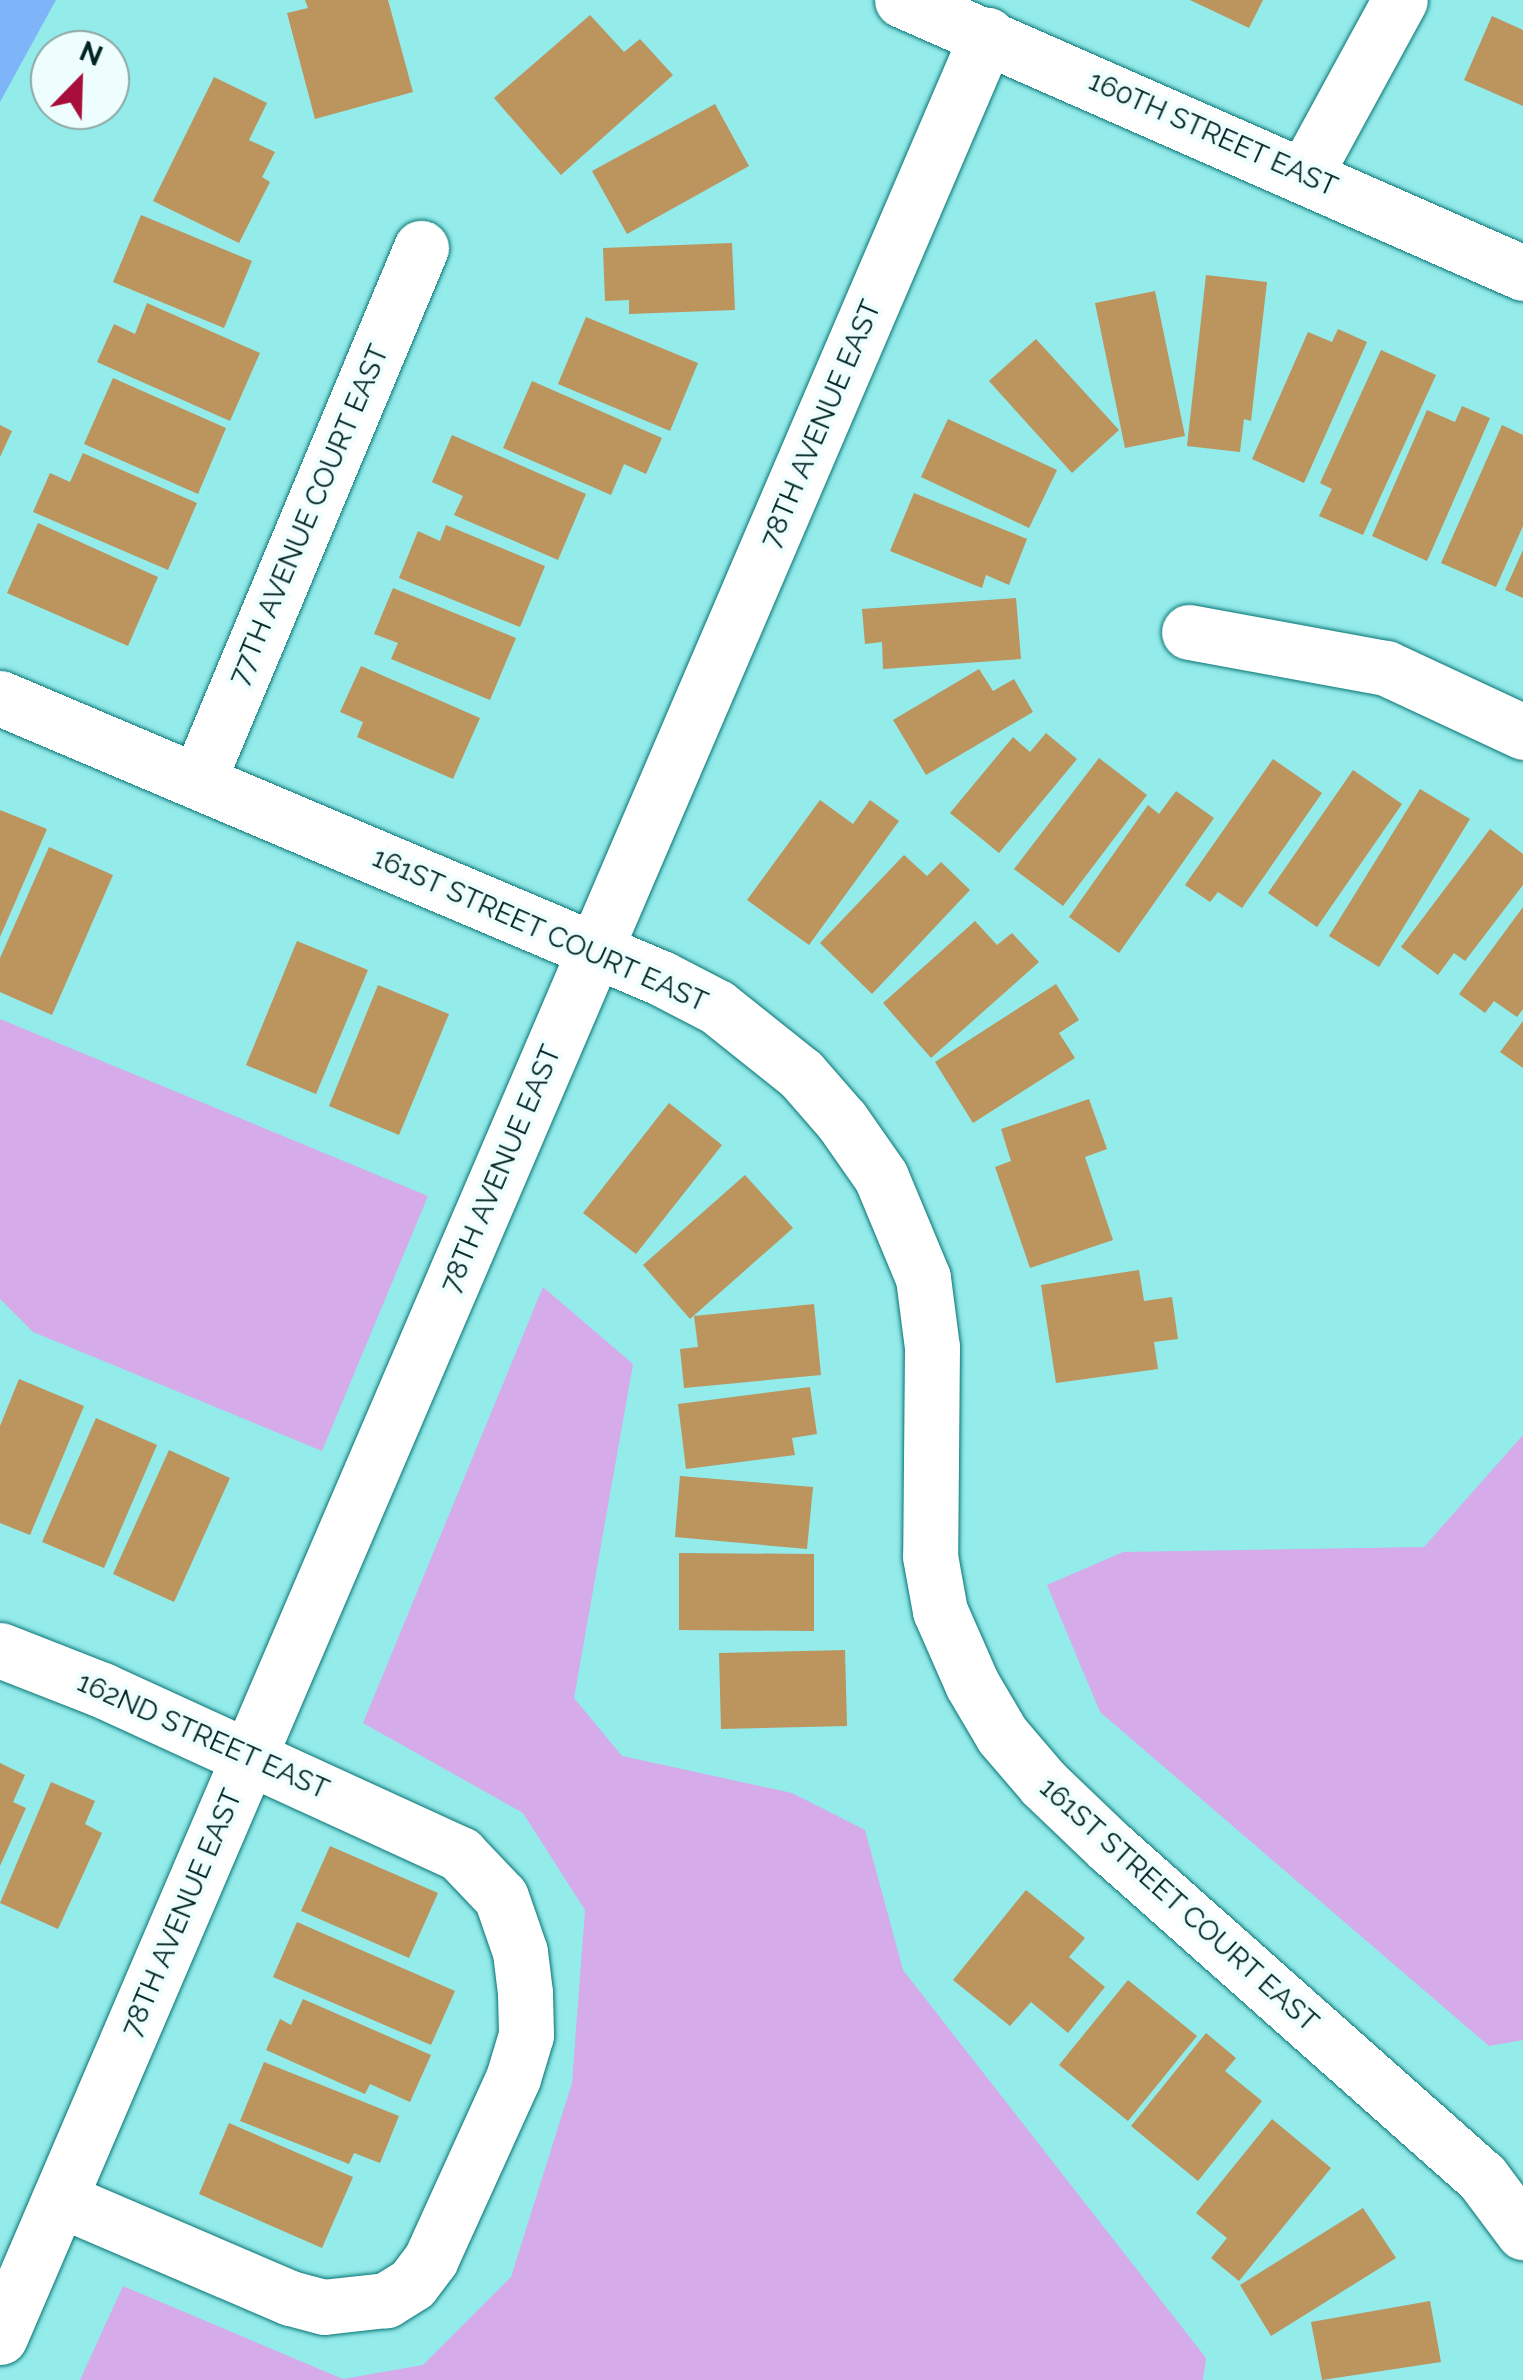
<!DOCTYPE html>
<html>
<head>
<meta charset="utf-8">
<style>
  body { margin:0 }
  #map { position:relative; width:1523px; height:2380px; overflow:hidden; background:#93ebea; font-family:Raleway,sans-serif }
  div>[style] { position:absolute }
  [style*='--x'] { left:calc(var(--x)*1px); top:calc(var(--y)*1px); width:calc(var(--w)*1px); rotate:calc(var(--a)*1deg) }
  .green>* { inset:0; background:#d5abea }
  .water>* { inset:0; background:#7eb5f9 }
  .building>* { inset:0; background:#bb945e }
  .roads { filter:drop-shadow(0 0 2px #087474) drop-shadow(0 0 2px #087474) }
  .street>* { height:55px; margin:-27.5px; padding:0 27.5px; transform-origin:27.5px; border-radius:27.5px; background:#fff }
  .secondary>* { height:55px; margin:-27.5px; padding:0 27.5px; transform-origin:27.5px; border-radius:27.5px; background:#fff }
  span { translate:-50% -50%; white-space:nowrap; text-align:center; line-height:1.15; -webkit-text-stroke:8px #eefefe; paint-order:stroke }
  .street-label { font-size:28px; color:#002323 }
  .north { position:absolute; left:30px; top:30px; width:100px; height:100px; box-sizing:border-box; background:#eefefe; border:2px solid #8fa6a6; border-radius:50%; rotate:23deg; font-size:28px; font-weight:700; line-height:40px; text-align:center; color:#002323 }
  .north::after { content:''; display:block; margin:auto; width:35px; height:45px; background:#a70f3a; clip-path:polygon(50% 0,100% 100%,50% 72%,0 100%) }
</style>
</head>
<body>
<div id="map">
  <div class="green">
    <div style="clip-path:polygon(0 1019px,428px 1196px,322px 1451px,33px 1332px,0 1299px)"></div>
    <div style="clip-path:polygon(543px 1287px,633px 1364px,574px 1698px,622px 1756px,792px 1793px,865px 1830px,903px 1970px,1206px 2358px,1203px 2380px,80px 2380px,123px 2286px,343px 2379px,423px 2365px,511px 2277px,572px 2083px,585px 1910px,523px 1813px,363px 1723px)"></div>
    <div style="clip-path:polygon(1523px 1435px,1523px 2040px,1489px 2046px,1100px 1712px,1047px 1585px,1123px 1552px,1424px 1547px)"></div>
  </div>
  <div class="water">
    <div style="clip-path:polygon(0 0,56px 0,0 102px)"></div>
  </div>
  <div class="building">
    <div style="clip-path:polygon(305px 0,388px 0,413px 92px,315px 119px,287px 13px,308px 8px)"></div>
    <div style="clip-path:polygon(1190px 0,1263px 0,1249px 28px)"></div>
    <div style="clip-path:polygon(590px 15px,624px 52px,640px 39px,673px 75px,561px 175px,494px 98px)"></div>
    <div style="clip-path:polygon(1492px 16px,1523px 30px,1523px 106px,1464px 80px)"></div>
    <div style="clip-path:polygon(214px 77px,267px 103px,249px 140px,275px 152px,262px 177px,270px 182px,239px 243px,153px 201px)"></div>
    <div style="clip-path:polygon(715px 104px,749px 166px,627px 234px,592px 171px)"></div>
    <div style="clip-path:polygon(141px 215px,252px 261px,224px 328px,113px 282px)"></div>
    <div style="clip-path:polygon(732px 243px,735px 310px,629px 314px,629px 300px,605px 301px,603px 248px)"></div>
    <div style="clip-path:polygon(1206px 275px,1267px 282px,1251px 421px,1244px 419px,1240px 452px,1187px 446px)"></div>
    <div style="clip-path:polygon(1155px 291px,1185px 436px,1125px 448px,1095px 303px)"></div>
    <div style="clip-path:polygon(147px 303px,260px 353px,230px 421px,97px 362px,114px 324px,135px 334px)"></div>
    <div style="clip-path:polygon(586px 317px,698px 363px,670px 431px,558px 384px)"></div>
    <div style="clip-path:polygon(1338px 329px,1367px 342px,1304px 483px,1252px 459px,1308px 332px,1332px 342px)"></div>
    <div style="clip-path:polygon(1036px 339px,1119px 430px,1072px 473px,989px 381px)"></div>
    <div style="clip-path:polygon(1381px 350px,1436px 375px,1363px 535px,1319px 516px,1332px 489px,1320px 483px)"></div>
    <div style="clip-path:polygon(113px 378px,226px 428px,198px 494px,84px 444px)"></div>
    <div style="clip-path:polygon(532px 381px,662px 438px,646px 474px,624px 464px,611px 495px,503px 448px)"></div>
    <div style="clip-path:polygon(1462px 406px,1490px 418px,1427px 561px,1372px 536px,1427px 410px,1455px 422px)"></div>
    <div style="clip-path:polygon(948px 419px,1057px 470px,1029px 528px,921px 477px)"></div>
    <div style="clip-path:polygon(0 425px,12px 431px,0 457px)"></div>
    <div style="clip-path:polygon(1502px 425px,1523px 435px,1523px 526px,1496px 587px,1441px 563px)"></div>
    <div style="clip-path:polygon(452px 435px,586px 494px,558px 560px,454px 515px,463px 496px,432px 482px)"></div>
    <div style="clip-path:polygon(83px 453px,197px 503px,168px 570px,33px 512px,50px 473px,70px 482px)"></div>
    <div style="clip-path:polygon(914px 493px,1027px 539px,1009px 585px,986px 575px,982px 588px,890px 551px)"></div>
    <div style="clip-path:polygon(38px 523px,158px 577px,128px 646px,7px 593px)"></div>
    <div style="clip-path:polygon(446px 525px,545px 566px,520px 627px,399px 578px,418px 531px,440px 541px)"></div>
    <div style="clip-path:polygon(1523px 550px,1523px 598px,1505px 590px)"></div>
    <div style="clip-path:polygon(393px 588px,516px 638px,490px 700px,391px 659px,398px 643px,374px 634px)"></div>
    <div style="clip-path:polygon(1016px 598px,1021px 659px,883px 669px,882px 642px,865px 644px,862px 609px)"></div>
    <div style="clip-path:polygon(361px 666px,480px 718px,453px 779px,357px 737px,363px 722px,340px 712px)"></div>
    <div style="clip-path:polygon(979px 669px,993px 691px,1014px 679px,1033px 712px,926px 775px,893px 720px)"></div>
    <div style="clip-path:polygon(1046px 733px,1077px 759px,999px 853px,950px 813px,1013px 737px,1030px 752px)"></div>
    <div style="clip-path:polygon(1099px 758px,1147px 795px,1063px 906px,1014px 869px)"></div>
    <div style="clip-path:polygon(1273px 759px,1322px 793px,1242px 908px,1218px 892px,1210px 902px,1185px 885px)"></div>
    <div style="clip-path:polygon(1353px 770px,1402px 804px,1317px 927px,1268px 893px)"></div>
    <div style="clip-path:polygon(1420px 789px,1470px 819px,1379px 967px,1329px 936px)"></div>
    <div style="clip-path:polygon(1176px 791px,1214px 818px,1119px 953px,1069px 917px,1148px 805px,1159px 814px)"></div>
    <div style="clip-path:polygon(820px 800px,853px 824px,870px 800px,899px 821px,809px 945px,747px 900px)"></div>
    <div style="clip-path:polygon(0 810px,47px 829px,0 937px)"></div>
    <div style="clip-path:polygon(1490px 829px,1523px 854px,1523px 885px,1465px 961px,1454px 953px,1438px 975px,1401px 947px)"></div>
    <div style="clip-path:polygon(49px 847px,113px 875px,52px 1015px,0 992px,0 958px)"></div>
    <div style="clip-path:polygon(904px 855px,927px 876px,941px 862px,970px 890px,872px 994px,820px 943px)"></div>
    <div style="clip-path:polygon(1523px 907px,1523px 1009px,1517px 1017px,1494px 1001px,1485px 1013px,1459px 994px)"></div>
    <div style="clip-path:polygon(975px 921px,997px 945px,1012px 933px,1039px 962px,931px 1058px,883px 1003px)"></div>
    <div style="clip-path:polygon(297px 941px,368px 970px,316px 1094px,246px 1065px)"></div>
    <div style="clip-path:polygon(1056px 984px,1079px 1020px,1059px 1033px,1075px 1058px,973px 1123px,935px 1062px)"></div>
    <div style="clip-path:polygon(378px 985px,449px 1014px,399px 1135px,329px 1106px)"></div>
    <div style="clip-path:polygon(1523px 1021px,1523px 1068px,1500px 1052px)"></div>
    <div style="clip-path:polygon(1089px 1099px,1107px 1149px,1085px 1157px,1113px 1240px,1030px 1268px,995px 1167px,1011px 1161px,1001px 1129px)"></div>
    <div style="clip-path:polygon(669px 1103px,722px 1145px,636px 1254px,583px 1213px)"></div>
    <div style="clip-path:polygon(745px 1175px,793px 1228px,690px 1319px,643px 1265px)"></div>
    <div style="clip-path:polygon(1139px 1270px,1144px 1301px,1172px 1297px,1178px 1339px,1154px 1342px,1158px 1369px,1056px 1383px,1041px 1285px)"></div>
    <div style="clip-path:polygon(814px 1304px,821px 1375px,684px 1388px,680px 1349px,698px 1347px,694px 1316px)"></div>
    <div style="clip-path:polygon(19px 1379px,84px 1406px,30px 1535px,0 1523px,0 1426px)"></div>
    <div style="clip-path:polygon(810px 1387px,817px 1434px,792px 1438px,795px 1455px,686px 1469px,678px 1404px)"></div>
    <div style="clip-path:polygon(96px 1418px,157px 1445px,104px 1568px,42px 1542px)"></div>
    <div style="clip-path:polygon(169px 1450px,230px 1478px,174px 1602px,113px 1574px)"></div>
    <div style="clip-path:polygon(680px 1476px,813px 1487px,807px 1549px,675px 1537px)"></div>
    <div style="clip-path:polygon(679px 1553px,814px 1554px,814px 1631px,679px 1630px)"></div>
    <div style="clip-path:polygon(845px 1650px,847px 1726px,721px 1729px,719px 1653px)"></div>
    <div style="clip-path:polygon(0 1763px,25px 1775px,13px 1802px,26px 1808px,0 1866px)"></div>
    <div style="clip-path:polygon(51px 1782px,95px 1801px,85px 1824px,102px 1833px,58px 1929px,0 1903px)"></div>
    <div style="clip-path:polygon(330px 1846px,438px 1893px,409px 1958px,301px 1911px)"></div>
    <div style="clip-path:polygon(1026px 1890px,1085px 1938px,1069px 1957px,1105px 1987px,1068px 2033px,1031px 2002px,1010px 2026px,953px 1980px)"></div>
    <div style="clip-path:polygon(297px 1922px,455px 1991px,431px 2045px,273px 1977px)"></div>
    <div style="clip-path:polygon(1128px 1980px,1197px 2036px,1128px 2121px,1059px 2065px)"></div>
    <div style="clip-path:polygon(303px 1999px,431px 2055px,410px 2102px,370px 2084px,365px 2094px,266px 2050px,280px 2019px,291px 2025px)"></div>
    <div style="clip-path:polygon(1206px 2033px,1236px 2058px,1225px 2071px,1262px 2101px,1198px 2181px,1131px 2126px)"></div>
    <div style="clip-path:polygon(264px 2062px,399px 2116px,380px 2163px,354px 2153px,349px 2164px,240px 2121px)"></div>
    <div style="clip-path:polygon(1272px 2119px,1331px 2168px,1239px 2281px,1211px 2258px,1227px 2238px,1196px 2213px)"></div>
    <div style="clip-path:polygon(229px 2123px,353px 2177px,322px 2248px,199px 2194px)"></div>
    <div style="clip-path:polygon(1363px 2208px,1396px 2258px,1271px 2336px,1240px 2285px)"></div>
    <div style="clip-path:polygon(1430px 2301px,1441px 2362px,1322px 2380px,1311px 2322px)"></div>
  </div>
  <div class="roads">
    <div class="street">
      <div style="--x:1305;--y:174;--w:198;--a:-61.4"></div>
      <div style="--x:1189;--y:632;--w:200;--a:10.4"></div>
      <div style="--x:1386;--y:668;--w:151;--a:25"></div>
      <div style="--x:0;--y:698;--w:718;--a:22.96"></div>
      <div style="--x:661;--y:978;--w:63;--a:27.4"></div>
      <div style="--x:717;--y:1007;--w:107;--a:38.6"></div>
      <div style="--x:801;--y:1074;--w:62;--a:48.9"></div>
      <div style="--x:842;--y:1121;--w:68;--a:55.1"></div>
      <div style="--x:881;--y:1177;--w:109;--a:67.4"></div>
      <div style="--x:923;--y:1278;--w:70;--a:82.6"></div>
      <div style="--x:932;--y:1347;--w:209;--a:90.5"></div>
      <div style="--x:930;--y:1556;--w:56;--a:79.7"></div>
      <div style="--x:940;--y:1611;--w:80;--a:66.3"></div>
      <div style="--x:972;--y:1684;--w:59;--a:59.5"></div>
      <div style="--x:1002;--y:1735;--w:65;--a:49.4"></div>
      <div style="--x:1044;--y:1784;--w:91;--a:43.7"></div>
      <div style="--x:1110;--y:1847;--w:497;--a:41.6"></div>
      <div style="--x:1482;--y:2177;--w:69;--a:53.3"></div>
      <div style="--x:198;--y:781;--w:578;--a:-67.3"></div>
      <div style="--x:0;--y:1650;--w:110;--a:21.4"></div>
      <div style="--x:102;--y:1690;--w:394;--a:24.6"></div>
      <div style="--x:460;--y:1854;--w:59;--a:46.4"></div>
      <div style="--x:501;--y:1897;--w:58;--a:70.9"></div>
      <div style="--x:520;--y:1952;--w:41;--a:83"></div>
      <div style="--x:525;--y:1993;--w:42;--a:88.6"></div>
      <div style="--x:526;--y:2035;--w:45;--a:106.8"></div>
      <div style="--x:513;--y:2078;--w:199;--a:114.4"></div>
      <div style="--x:431;--y:2259;--w:31;--a:127"></div>
      <div style="--x:412;--y:2284;--w:31;--a:148"></div>
      <div style="--x:386;--y:2300;--w:62;--a:173.6"></div>
      <div style="--x:324;--y:2307;--w:35;--a:-165"></div>
      <div style="--x:290;--y:2298;--w:251;--a:-156.8"></div>
      <div style="--x:0;--y:2337;--w:2505;--a:-66.79"></div>
    </div>
    <div class="secondary">
      <div style="--x:902;--y:0;--w:678;--a:23.73"></div>
    </div>
  </div>
  <div class="street-label">
    <span style="left:1213px;top:134px;rotate:24deg">160TH STREET EAST</span>
    <span style="left:821px;top:424px;rotate:-67deg">78TH AVENUE EAST</span>
    <span style="left:309px;top:515px;rotate:-67deg">77TH AVENUE COURT EAST</span>
    <span style="left:540px;top:930px;rotate:24deg">161ST STREET COURT EAST</span>
    <span style="left:501px;top:1169px;rotate:-67deg">78TH AVENUE EAST</span>
    <span style="left:203px;top:1736px;rotate:24deg">162ND STREET EAST</span>
    <span style="left:1179px;top:1905px;rotate:42deg">161ST STREET COURT EAST</span>
    <span style="left:182px;top:1913px;rotate:-67deg">78TH AVENUE EAST</span>
  </div>
  <div class="north">N</div>
</div>
</body>
</html>
